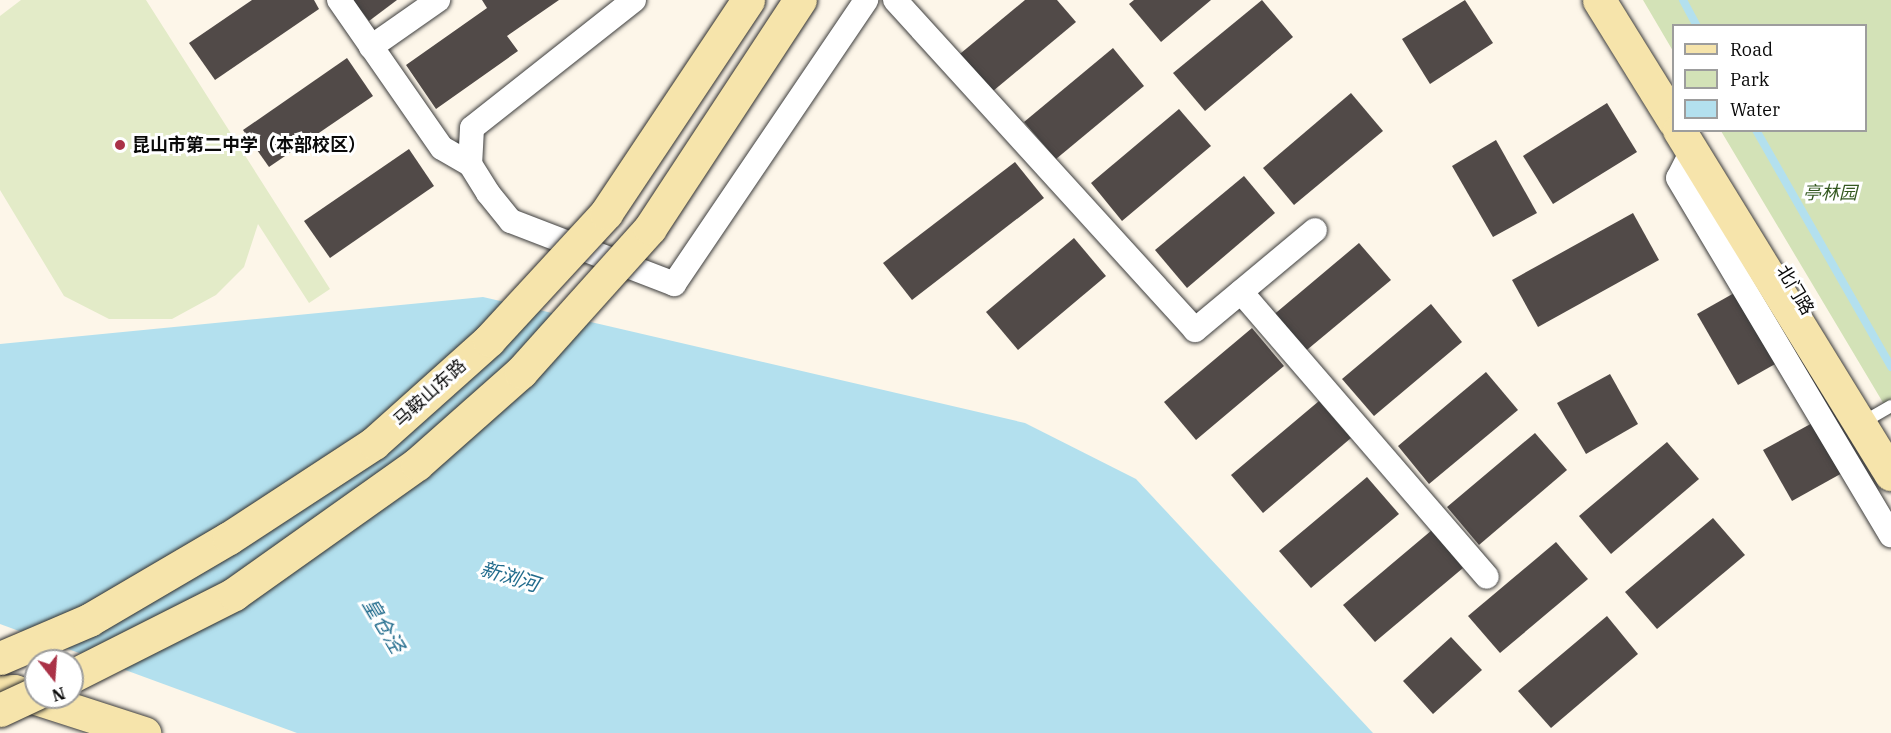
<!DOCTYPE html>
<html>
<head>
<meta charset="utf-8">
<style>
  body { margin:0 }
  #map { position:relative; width:1891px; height:733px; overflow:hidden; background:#fdf6e9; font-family:"IBM Plex Serif","Noto Sans SC",serif }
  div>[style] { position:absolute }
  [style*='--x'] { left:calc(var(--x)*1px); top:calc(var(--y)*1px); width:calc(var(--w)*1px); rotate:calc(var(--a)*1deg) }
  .green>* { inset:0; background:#d3e2b7 }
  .pitch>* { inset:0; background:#e3ebc8 }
  .water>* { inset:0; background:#b3e0ee }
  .stream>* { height:8px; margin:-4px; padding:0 4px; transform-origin:4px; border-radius:4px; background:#b3e0ee }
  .building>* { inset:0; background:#514a48 }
  .roads { filter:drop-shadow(0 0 2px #3d3d3d) drop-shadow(0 0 2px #3d3d3d) }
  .lane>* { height:12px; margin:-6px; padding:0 6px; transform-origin:6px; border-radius:6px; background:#fff }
  .street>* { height:24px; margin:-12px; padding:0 12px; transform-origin:12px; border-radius:12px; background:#fff }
  .secondary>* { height:33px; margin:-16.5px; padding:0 16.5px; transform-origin:16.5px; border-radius:16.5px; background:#f6e4ab }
  .bridges { filter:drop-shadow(0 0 2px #2c2c2c) drop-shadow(0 0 2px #2c2c2c) }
  .secondary-bridge>* { height:33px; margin:-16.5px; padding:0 16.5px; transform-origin:16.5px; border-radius:16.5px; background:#f6e4ab }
  .dots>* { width:16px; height:16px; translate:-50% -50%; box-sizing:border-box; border:3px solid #fff; border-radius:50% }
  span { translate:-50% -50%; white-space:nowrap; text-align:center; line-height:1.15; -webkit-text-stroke:6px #fff; paint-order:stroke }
  .poi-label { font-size:18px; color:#0a0a0a; font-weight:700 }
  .left { translate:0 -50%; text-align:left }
  .park-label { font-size:18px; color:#355922; font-style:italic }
  .street-label { font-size:18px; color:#0a0a0a }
  .water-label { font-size:20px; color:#226c8d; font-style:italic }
  .legend { position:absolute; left:1672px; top:24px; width:195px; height:108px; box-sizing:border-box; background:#fff; border:2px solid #9d9d9d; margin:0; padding:8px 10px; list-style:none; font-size:18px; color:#0a0a0a }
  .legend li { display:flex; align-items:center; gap:12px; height:30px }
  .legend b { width:30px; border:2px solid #9d9d9d }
  .north { position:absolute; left:24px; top:649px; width:60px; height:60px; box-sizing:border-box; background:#fff; border:2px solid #9d9d9d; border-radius:50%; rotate:163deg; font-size:16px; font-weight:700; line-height:24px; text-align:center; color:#0a0a0a }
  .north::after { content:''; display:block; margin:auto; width:21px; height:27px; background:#aa3247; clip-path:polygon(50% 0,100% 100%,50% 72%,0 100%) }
</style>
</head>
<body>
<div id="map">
  <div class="green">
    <div style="clip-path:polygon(1643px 0,1891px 0,1891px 416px,1721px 131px,1866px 130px,1866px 26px,1674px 26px,1673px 51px)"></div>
  </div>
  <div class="pitch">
    <div style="clip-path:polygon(21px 0,146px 0,330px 289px,309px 303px,258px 224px,244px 267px,216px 295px,172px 319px,109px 319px,64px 296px,0 190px,0 16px)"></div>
  </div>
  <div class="water">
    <div style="clip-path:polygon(483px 297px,1025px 423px,1136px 479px,1373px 733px,297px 733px,0 624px,0 344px)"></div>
  </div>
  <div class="stream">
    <div style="--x:1683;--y:0;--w:30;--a:62"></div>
    <div style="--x:1756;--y:130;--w:273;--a:60.3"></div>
  </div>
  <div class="building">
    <div style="clip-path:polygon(252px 0,314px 0,319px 9px,215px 80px,189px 43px)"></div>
    <div style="clip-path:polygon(353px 0,397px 0,369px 21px)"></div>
    <div style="clip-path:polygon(482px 0,559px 0,507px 36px,518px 51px,436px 109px,406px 65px,487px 8px)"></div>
    <div style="clip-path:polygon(1025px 0,1057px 0,1076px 22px,987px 96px,955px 58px)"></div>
    <div style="clip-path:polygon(1134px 0,1211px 0,1161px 42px,1129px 4px)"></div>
    <div style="clip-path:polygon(1262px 0,1293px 37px,1205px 111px,1173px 73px)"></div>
    <div style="clip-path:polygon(1465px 0,1493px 43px,1430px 84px,1402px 39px)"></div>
    <div style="clip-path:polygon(1113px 48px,1144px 86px,1056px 159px,1024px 122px)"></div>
    <div style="clip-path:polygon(347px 58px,373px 96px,269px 167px,243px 130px)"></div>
    <div style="clip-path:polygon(1351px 93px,1383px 131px,1294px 205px,1263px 168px)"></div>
    <div style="clip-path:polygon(1607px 103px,1637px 152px,1553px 204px,1523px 156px)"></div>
    <div style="clip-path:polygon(1179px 109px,1211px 146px,1122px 221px,1091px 183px)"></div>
    <div style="clip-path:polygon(1496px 140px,1537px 213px,1493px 237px,1452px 166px)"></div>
    <div style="clip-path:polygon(409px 149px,434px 186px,330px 258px,304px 221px)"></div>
    <div style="clip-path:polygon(1015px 162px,1044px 198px,912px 300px,883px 263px)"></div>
    <div style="clip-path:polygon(1244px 176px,1275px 213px,1187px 288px,1155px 250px)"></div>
    <div style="clip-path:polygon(1633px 213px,1659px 260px,1538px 327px,1512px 280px)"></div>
    <div style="clip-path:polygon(1074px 238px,1106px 276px,1018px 350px,986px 312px)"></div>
    <div style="clip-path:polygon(1359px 243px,1391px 280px,1302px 354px,1271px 317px)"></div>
    <div style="clip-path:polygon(1743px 288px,1784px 359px,1738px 385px,1697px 314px)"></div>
    <div style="clip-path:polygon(1431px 304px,1462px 342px,1374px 416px,1342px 379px)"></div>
    <div style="clip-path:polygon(1252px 328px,1284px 366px,1196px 440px,1164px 402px)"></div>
    <div style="clip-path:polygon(1486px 372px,1518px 410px,1429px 484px,1398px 446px)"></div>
    <div style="clip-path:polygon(1610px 374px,1638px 424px,1586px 454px,1557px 403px)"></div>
    <div style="clip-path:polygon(1319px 401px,1351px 438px,1263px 513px,1231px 475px)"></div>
    <div style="clip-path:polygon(1816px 421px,1844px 472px,1792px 501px,1763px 450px)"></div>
    <div style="clip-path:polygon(1535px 433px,1567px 470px,1479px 545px,1447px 507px)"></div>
    <div style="clip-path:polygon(1667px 442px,1699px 479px,1611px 554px,1579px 516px)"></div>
    <div style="clip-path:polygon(1367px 477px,1399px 514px,1311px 588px,1279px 551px)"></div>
    <div style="clip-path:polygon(1713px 518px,1745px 555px,1657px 629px,1625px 592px)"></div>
    <div style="clip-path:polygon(1432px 530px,1463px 568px,1375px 642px,1343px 605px)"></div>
    <div style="clip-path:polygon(1556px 542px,1588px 579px,1500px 653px,1468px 616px)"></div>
    <div style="clip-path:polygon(1607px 616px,1638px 654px,1551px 728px,1518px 691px)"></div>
    <div style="clip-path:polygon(1451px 637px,1482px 670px,1433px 714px,1403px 681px)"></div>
  </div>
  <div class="roads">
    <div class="lane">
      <div style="--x:1872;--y:417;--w:22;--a:-30"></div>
    </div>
    <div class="street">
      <div style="--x:339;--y:0;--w:180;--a:55.2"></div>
      <div style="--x:442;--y:148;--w:32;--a:30"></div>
      <div style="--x:634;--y:0;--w:206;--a:141.7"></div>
      <div style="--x:472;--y:128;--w:36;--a:93"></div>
      <div style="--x:470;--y:164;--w:34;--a:58"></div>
      <div style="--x:488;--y:193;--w:36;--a:51"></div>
      <div style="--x:511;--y:221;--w:175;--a:21.1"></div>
      <div style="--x:674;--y:284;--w:343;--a:-55.9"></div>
      <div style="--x:895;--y:0;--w:446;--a:47.7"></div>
      <div style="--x:1195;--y:330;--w:156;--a:-39.8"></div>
      <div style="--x:371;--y:47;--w:82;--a:-35"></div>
      <div style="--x:1692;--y:151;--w:30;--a:117"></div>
      <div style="--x:1678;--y:178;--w:416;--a:59.2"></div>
      <div style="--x:1241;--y:292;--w:376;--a:49.2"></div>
    </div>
    <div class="secondary">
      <div style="--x:1599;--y:0;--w:142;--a:58.2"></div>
      <div style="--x:1679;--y:130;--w:404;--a:58.4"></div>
      <div style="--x:0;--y:692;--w:14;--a:-4"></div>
      <div style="--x:14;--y:691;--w:137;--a:17.9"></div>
    </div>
  </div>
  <div class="bridges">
    <div class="secondary-bridge">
      <div style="--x:0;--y:658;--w:97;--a:-23.1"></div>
      <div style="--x:89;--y:620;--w:162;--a:-30.4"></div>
      <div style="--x:229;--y:538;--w:173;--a:-33.2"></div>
      <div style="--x:374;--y:443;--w:154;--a:-41.8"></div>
      <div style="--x:489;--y:340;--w:173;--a:-47.3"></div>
      <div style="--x:606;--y:213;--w:256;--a:-56.3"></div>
      <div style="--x:72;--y:676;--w:182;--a:-26.8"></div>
      <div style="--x:234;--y:594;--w:224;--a:-35.4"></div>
      <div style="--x:417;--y:464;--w:139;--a:-41.5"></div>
      <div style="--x:521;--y:372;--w:193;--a:-48.1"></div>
      <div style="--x:650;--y:228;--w:273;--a:-56.7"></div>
      <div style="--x:0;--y:710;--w:40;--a:-25"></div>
    </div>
  </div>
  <div class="dots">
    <div style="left:120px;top:145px;background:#aa3247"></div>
  </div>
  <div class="poi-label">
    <span class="left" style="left:132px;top:145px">昆山市第二中学（本部校区）</span>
  </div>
  <div class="park-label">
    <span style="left:1830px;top:193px">亭林园</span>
  </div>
  <div class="street-label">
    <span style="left:1795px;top:290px;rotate:59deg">北门路</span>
    <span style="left:430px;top:393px;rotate:-42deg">马鞍山东路</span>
  </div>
  <div class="water-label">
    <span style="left:510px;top:576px;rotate:17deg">新浏河</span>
    <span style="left:384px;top:625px;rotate:59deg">皇仓泾</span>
  </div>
  <ul class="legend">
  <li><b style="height:8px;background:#f6e4ab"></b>Road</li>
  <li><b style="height:16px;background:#d3e2b7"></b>Park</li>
  <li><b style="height:16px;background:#b3e0ee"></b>Water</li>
  </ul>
  <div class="north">N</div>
</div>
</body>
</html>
